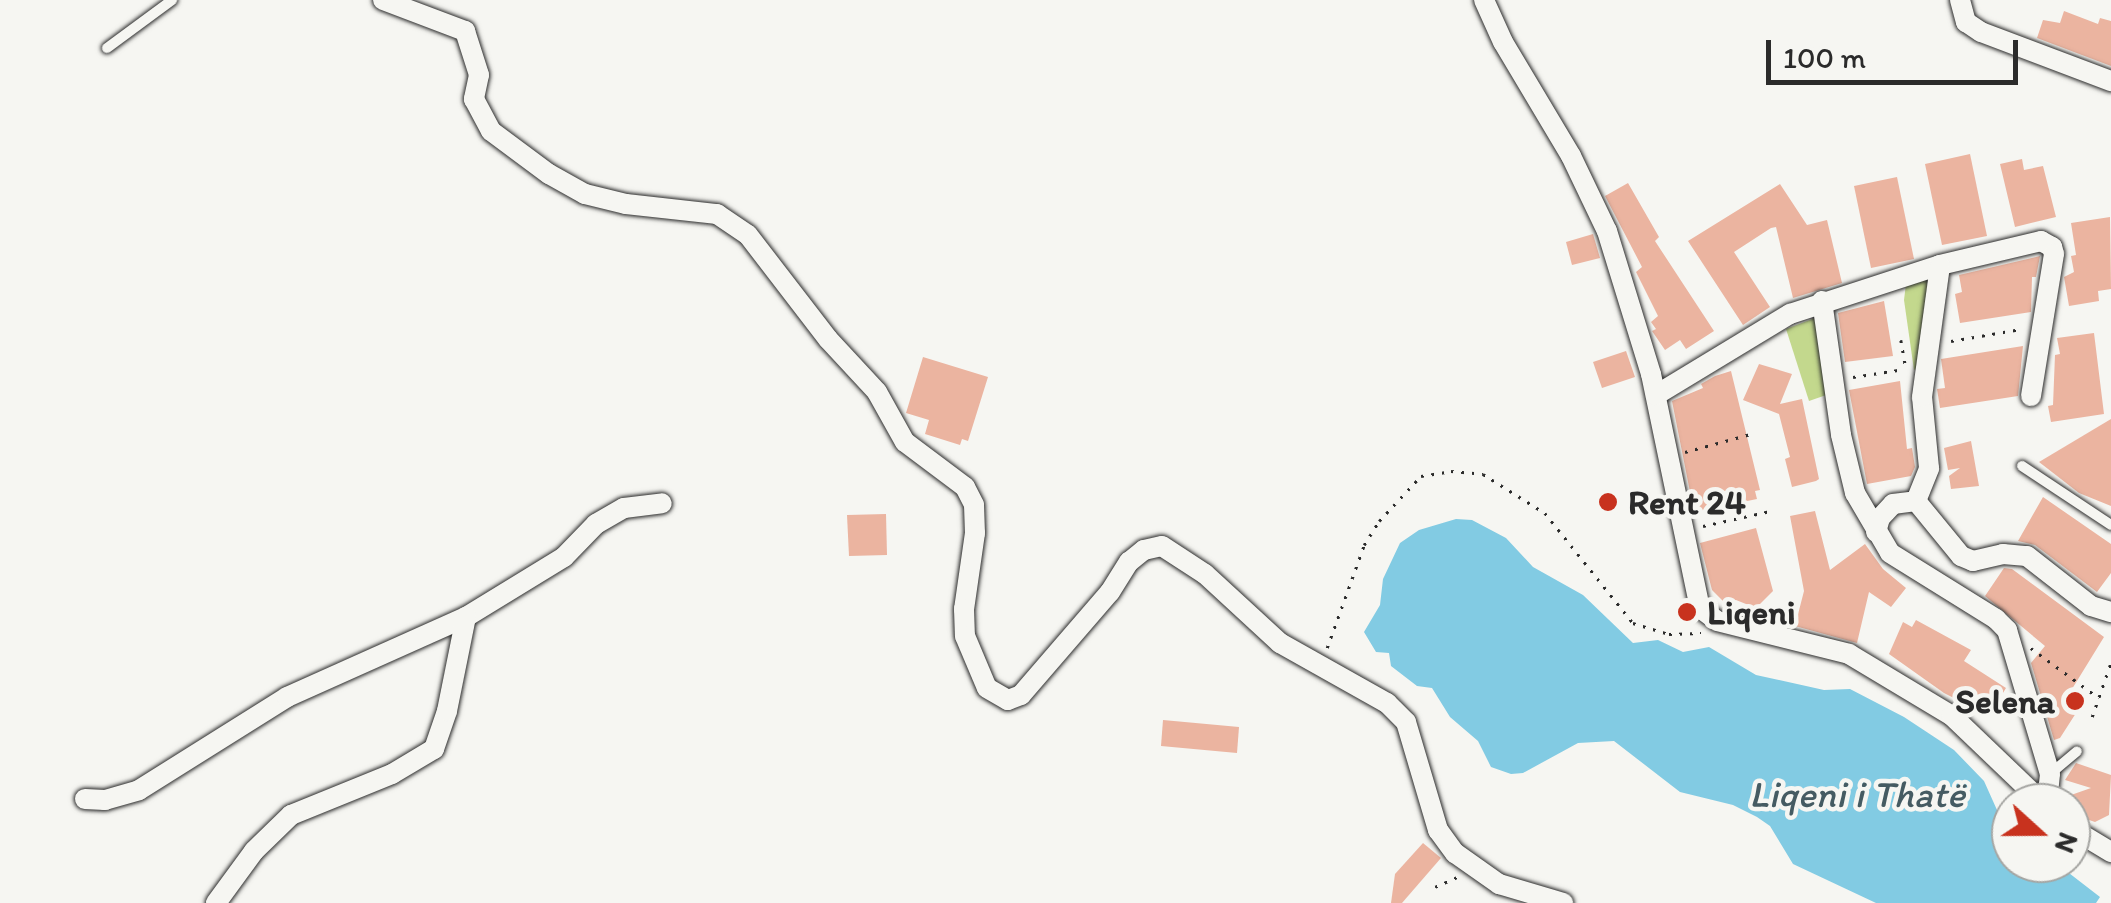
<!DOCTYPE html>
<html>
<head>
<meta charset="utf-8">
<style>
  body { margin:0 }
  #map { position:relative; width:2111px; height:903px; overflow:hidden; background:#f6f6f2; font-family:Itim,sans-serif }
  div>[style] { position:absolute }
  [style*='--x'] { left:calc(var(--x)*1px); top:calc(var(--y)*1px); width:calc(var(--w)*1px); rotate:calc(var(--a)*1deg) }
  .green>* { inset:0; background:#c3d88d }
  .water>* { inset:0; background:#82cbe3 }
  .building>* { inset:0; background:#ebb4a0 }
  .path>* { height:2.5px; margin-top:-1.25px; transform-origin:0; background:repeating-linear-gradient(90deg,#2b2b2b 0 2.5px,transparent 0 10.5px) }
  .roads { filter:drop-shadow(0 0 2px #2b2b2b) drop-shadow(0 0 2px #2b2b2b) }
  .service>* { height:10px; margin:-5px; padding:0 5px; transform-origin:5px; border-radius:5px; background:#f6f6f2 }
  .minor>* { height:20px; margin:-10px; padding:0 10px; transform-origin:10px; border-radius:10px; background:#f6f6f2 }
  .dots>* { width:28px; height:28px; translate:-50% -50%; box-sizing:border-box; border:5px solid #f6f6f2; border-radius:50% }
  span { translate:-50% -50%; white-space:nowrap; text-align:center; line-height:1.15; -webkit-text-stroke:9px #f6f6f2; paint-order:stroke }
  .poi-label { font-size:35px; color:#2b2b2b; font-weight:700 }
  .left { translate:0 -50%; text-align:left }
  .right { translate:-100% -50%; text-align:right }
  .water-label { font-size:38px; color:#455b62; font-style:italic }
  .north { position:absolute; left:1991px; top:783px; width:100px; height:100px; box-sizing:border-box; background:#f6f6f2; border:2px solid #a5a5a2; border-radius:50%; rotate:111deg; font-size:28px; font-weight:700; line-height:40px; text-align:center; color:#2b2b2b }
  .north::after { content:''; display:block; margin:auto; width:35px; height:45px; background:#c8321e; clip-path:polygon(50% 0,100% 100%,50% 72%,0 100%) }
  .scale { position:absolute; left:1766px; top:40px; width:252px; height:45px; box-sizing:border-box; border:5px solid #2b2b2b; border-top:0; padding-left:12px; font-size:30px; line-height:35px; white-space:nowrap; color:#2b2b2b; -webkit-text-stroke:8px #f6f6f2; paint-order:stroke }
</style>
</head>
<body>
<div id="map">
  <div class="green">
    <div style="clip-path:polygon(1923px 277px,1929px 281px,1920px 365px,1914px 370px,1904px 300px,1906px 284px)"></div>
    <div style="clip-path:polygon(1815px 318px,1832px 393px,1809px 401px,1786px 329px)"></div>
  </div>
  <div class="water">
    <div style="clip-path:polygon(1456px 519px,1472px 520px,1506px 538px,1533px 567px,1583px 595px,1633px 643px,1658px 640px,1683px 652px,1709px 647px,1756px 675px,1824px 690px,1850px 689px,1904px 717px,1954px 750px,1984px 781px,1997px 810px,2011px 823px,2011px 863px,2056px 863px,2100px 897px,2096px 903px,1876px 903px,1793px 864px,1770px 826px,1757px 817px,1733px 805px,1680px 792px,1614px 741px,1578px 743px,1523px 773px,1511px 774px,1491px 767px,1478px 741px,1450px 717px,1432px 688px,1417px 686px,1391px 666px,1389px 653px,1376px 652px,1364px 632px,1380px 605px,1383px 579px,1400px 543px,1419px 530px)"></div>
  </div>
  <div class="building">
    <div style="clip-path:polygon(2064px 11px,2098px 24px,2100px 18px,2111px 21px,2111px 66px,2037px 38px,2043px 20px,2060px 23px)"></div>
    <div style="clip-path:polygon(1970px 154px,1987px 236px,1942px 245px,1925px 164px)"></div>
    <div style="clip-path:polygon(2022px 159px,2024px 170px,2043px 166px,2056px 217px,2015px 227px,2000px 164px)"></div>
    <div style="clip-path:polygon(1897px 177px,1914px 259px,1871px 268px,1854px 186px)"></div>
    <div style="clip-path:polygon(1628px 183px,1659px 237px,1655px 241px,1714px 331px,1686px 349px,1680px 340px,1665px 350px,1652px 331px,1656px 329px,1651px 322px,1658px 316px,1636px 272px,1642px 267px,1605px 196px)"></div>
    <div style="clip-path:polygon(1780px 184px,1807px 225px,1827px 220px,1842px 283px,1793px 298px,1776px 227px,1771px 228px,1734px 252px,1770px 307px,1743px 325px,1688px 241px)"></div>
    <div style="clip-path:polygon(2110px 217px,2111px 289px,2098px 291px,2099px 301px,2069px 306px,2064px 277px,2074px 272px,2071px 256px,2076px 255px,2071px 223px)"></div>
    <div style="clip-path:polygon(1593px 234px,1600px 258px,1572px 265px,1566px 242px)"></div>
    <div style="clip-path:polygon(2040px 256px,2036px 277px,2032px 277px,2031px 312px,1960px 323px,1955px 294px,1962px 292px,1959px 275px)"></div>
    <div style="clip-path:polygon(1884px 301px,1893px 356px,1845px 362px,1838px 313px)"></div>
    <div style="clip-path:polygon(2094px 333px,2104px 414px,2051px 422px,2048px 406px,2053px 405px,2055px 355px,2060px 354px,2057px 338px)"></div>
    <div style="clip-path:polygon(2023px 346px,2018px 396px,1940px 408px,1937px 389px,1945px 388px,1941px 359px)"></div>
    <div style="clip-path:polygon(1626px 351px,1635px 377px,1602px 388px,1593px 362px)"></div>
    <div style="clip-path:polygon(923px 357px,988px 377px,968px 441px,962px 439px,960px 445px,925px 434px,929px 420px,906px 413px)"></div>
    <div style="clip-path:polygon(1759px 364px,1792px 374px,1780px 404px,1802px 399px,1819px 479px,1816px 481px,1792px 487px,1785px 459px,1790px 457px,1779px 414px,1743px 400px)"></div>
    <div style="clip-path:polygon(1731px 371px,1760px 490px,1755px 491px,1757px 499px,1694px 512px,1672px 401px,1703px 388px,1701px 384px,1715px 376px)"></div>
    <div style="clip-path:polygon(1900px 381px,1907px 449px,1912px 448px,1915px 467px,1911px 476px,1867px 484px,1849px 390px)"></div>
    <div style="clip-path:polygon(2111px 419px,2111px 506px,2079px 493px,2039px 462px)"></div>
    <div style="clip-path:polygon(1971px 441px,1979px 486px,1951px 489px,1949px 476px,1960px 468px,1948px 470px,1944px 448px)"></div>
    <div style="clip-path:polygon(2043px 497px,2111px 544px,2111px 573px,2097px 592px,2035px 545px,2018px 541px)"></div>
    <div style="clip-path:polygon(1815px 511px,1830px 570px,1865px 544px,1883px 569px,1906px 588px,1891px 607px,1869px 592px,1857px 643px,1795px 626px,1804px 591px,1790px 516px)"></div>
    <div style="clip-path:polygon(886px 514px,887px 555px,849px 556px,847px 515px)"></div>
    <div style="clip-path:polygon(1756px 528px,1773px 591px,1756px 608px,1736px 600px,1724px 602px,1712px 590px,1700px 543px)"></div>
    <div style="clip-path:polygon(2004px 568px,2012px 569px,2104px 637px,2072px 689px,2085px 699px,2060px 738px,2054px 740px,2031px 663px,2045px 646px,1985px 596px)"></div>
    <div style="clip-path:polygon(1916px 620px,1971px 650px,1964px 661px,2006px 688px,1989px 716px,1944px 693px,1889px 654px,1903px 622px,1912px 627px)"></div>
    <div style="clip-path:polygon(1163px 720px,1239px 727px,1237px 753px,1161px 746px)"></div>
    <div style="clip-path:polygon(2076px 763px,2111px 775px,2109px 815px,2095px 822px,2071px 814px,2071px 795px,2091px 788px,2065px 780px)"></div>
    <div style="clip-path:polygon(1423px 843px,1441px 858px,1402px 903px,1391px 903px,1395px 874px)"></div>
  </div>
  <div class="path">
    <div style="--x:1901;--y:340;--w:28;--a:80"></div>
    <div style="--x:1951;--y:341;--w:71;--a:-9.7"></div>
    <div style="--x:1853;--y:377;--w:52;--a:-8.9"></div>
    <div style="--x:1685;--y:452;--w:68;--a:-15.3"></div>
    <div style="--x:1703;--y:526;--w:69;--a:-12.6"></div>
    <div style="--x:1327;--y:648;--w:109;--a:-70.2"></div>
    <div style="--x:1364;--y:545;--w:28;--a:-58"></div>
    <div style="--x:1379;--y:521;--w:62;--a:-47"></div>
    <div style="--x:1421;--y:476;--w:30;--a:-9"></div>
    <div style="--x:1451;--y:471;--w:32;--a:5"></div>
    <div style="--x:1483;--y:474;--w:73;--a:32.2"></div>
    <div style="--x:1545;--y:513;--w:141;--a:51.3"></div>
    <div style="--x:1633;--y:623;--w:38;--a:17"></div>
    <div style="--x:1669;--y:634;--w:32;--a:-2"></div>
    <div style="--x:2031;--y:648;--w:84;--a:36.3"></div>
    <div style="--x:2092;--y:717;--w:58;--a:-70.9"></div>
    <div style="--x:1435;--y:887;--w:24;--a:-24"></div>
  </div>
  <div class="roads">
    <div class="service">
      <div style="--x:107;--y:48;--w:81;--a:-36.4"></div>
      <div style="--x:2022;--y:466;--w:107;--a:33.5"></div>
      <div style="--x:2050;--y:774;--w:35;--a:-40"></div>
    </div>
    <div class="minor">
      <div style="--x:383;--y:0;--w:88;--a:20.7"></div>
      <div style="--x:465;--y:31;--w:46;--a:72.3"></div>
      <div style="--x:479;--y:75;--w:25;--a:102"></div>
      <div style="--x:474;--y:99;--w:36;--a:62"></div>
      <div style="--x:491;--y:131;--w:72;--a:36.6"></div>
      <div style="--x:549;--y:174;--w:41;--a:29.1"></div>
      <div style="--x:585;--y:194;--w:42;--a:13.7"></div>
      <div style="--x:626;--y:204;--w:92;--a:6.3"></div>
      <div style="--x:717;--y:214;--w:37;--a:34"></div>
      <div style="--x:748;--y:235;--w:131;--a:52.4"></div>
      <div style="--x:828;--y:339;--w:72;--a:47.2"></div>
      <div style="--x:877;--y:392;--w:57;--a:60.8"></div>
      <div style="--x:905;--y:442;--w:75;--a:36.9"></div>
      <div style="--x:965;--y:487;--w:20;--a:63"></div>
      <div style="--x:974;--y:505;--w:28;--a:88"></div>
      <div style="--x:975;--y:533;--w:77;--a:98.2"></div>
      <div style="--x:964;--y:609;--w:27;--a:88"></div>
      <div style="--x:965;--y:636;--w:56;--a:67.1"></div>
      <div style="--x:987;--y:688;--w:24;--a:30"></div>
      <div style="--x:1008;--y:700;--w:14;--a:-21"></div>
      <div style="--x:1021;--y:695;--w:136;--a:-49.2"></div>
      <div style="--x:1110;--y:592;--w:36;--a:-58"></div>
      <div style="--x:1129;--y:562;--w:19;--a:-39"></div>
      <div style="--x:1144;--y:550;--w:18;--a:-13"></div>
      <div style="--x:1162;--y:546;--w:51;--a:33.1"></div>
      <div style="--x:1205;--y:574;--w:102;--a:42.6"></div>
      <div style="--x:1280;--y:643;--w:123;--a:29.3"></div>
      <div style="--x:1387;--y:703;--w:27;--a:45"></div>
      <div style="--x:1406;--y:722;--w:113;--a:73.5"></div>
      <div style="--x:1438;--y:830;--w:29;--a:54"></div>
      <div style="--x:1455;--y:853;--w:54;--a:35.2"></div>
      <div style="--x:1499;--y:884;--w:67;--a:16.5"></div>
      <div style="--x:1484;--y:0;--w:46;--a:65.7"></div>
      <div style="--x:1503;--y:42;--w:133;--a:59.2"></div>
      <div style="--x:1571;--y:156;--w:83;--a:64.4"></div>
      <div style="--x:1607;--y:231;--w:150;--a:72.9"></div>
      <div style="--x:1651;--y:374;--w:239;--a:78.2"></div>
      <div style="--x:1700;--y:608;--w:21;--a:37"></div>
      <div style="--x:1717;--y:621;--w:136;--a:14"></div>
      <div style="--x:1849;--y:654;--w:120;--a:31"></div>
      <div style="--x:1952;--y:716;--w:126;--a:43.7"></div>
      <div style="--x:1960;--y:0;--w:23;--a:75"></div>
      <div style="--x:1966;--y:22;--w:18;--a:34"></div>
      <div style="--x:1981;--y:32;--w:139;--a:20.7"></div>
      <div style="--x:1822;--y:301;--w:135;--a:81.9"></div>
      <div style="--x:1841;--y:435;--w:60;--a:76.4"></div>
      <div style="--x:1855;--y:493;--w:69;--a:59.7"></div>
      <div style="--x:1890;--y:553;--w:125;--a:31.9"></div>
      <div style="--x:1996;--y:619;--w:16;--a:45"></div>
      <div style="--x:2007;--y:630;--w:150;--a:73.4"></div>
      <div style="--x:2050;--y:774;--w:29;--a:96"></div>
      <div style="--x:1656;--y:395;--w:157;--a:-31.2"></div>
      <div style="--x:1790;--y:314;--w:158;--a:-18.1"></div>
      <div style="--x:1940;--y:265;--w:104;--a:-13.4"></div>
      <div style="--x:2041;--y:241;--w:13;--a:29"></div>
      <div style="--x:2052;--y:247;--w:7;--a:74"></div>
      <div style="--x:2054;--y:254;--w:144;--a:99.2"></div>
      <div style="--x:1916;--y:501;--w:35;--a:-68"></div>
      <div style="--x:1929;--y:468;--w:71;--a:-95.6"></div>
      <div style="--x:1922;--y:397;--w:133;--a:-82.2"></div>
      <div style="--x:1876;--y:532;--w:15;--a:-74"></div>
      <div style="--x:1880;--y:518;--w:19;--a:-47"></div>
      <div style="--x:1893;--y:504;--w:23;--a:-7"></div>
      <div style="--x:1916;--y:501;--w:71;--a:50.7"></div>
      <div style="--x:1961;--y:556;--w:13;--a:23"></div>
      <div style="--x:1973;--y:561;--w:31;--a:-13"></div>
      <div style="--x:2003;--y:554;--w:24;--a:5"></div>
      <div style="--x:2027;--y:556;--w:81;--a:38"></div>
      <div style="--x:2091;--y:606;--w:21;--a:17"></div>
      <div style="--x:85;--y:799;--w:20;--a:3"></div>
      <div style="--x:105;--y:800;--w:35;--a:-16"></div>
      <div style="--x:139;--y:790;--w:175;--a:-32.1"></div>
      <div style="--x:287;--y:697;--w:196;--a:-24.1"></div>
      <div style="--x:466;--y:617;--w:115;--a:-31.5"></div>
      <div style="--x:564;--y:557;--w:46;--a:-45.9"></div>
      <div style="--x:596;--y:524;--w:32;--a:-30"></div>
      <div style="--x:624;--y:508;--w:38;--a:-7"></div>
      <div style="--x:2071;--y:828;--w:47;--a:31"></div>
      <div style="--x:216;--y:903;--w:64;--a:-53.8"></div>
      <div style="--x:254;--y:851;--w:52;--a:-44.2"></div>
      <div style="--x:291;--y:815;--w:109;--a:-22.1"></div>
      <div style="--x:392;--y:774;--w:49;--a:-30.8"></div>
      <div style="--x:434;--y:749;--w:40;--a:-71.1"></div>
      <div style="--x:447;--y:711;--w:96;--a:-78.6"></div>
    </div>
  </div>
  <div class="dots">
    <div style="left:1608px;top:502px;background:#c8321e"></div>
    <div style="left:1687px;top:612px;background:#c8321e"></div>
    <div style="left:2075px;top:701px;background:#c8321e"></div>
  </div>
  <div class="poi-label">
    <span class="left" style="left:1628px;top:502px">Rent 24</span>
    <span class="left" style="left:1707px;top:612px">Liqeni</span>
    <span class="right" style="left:2055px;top:701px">Selena</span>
  </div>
  <div class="water-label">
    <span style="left:1857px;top:795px">Liqeni i Thatë</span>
  </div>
  <div class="north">N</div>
  <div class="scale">100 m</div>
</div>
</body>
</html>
